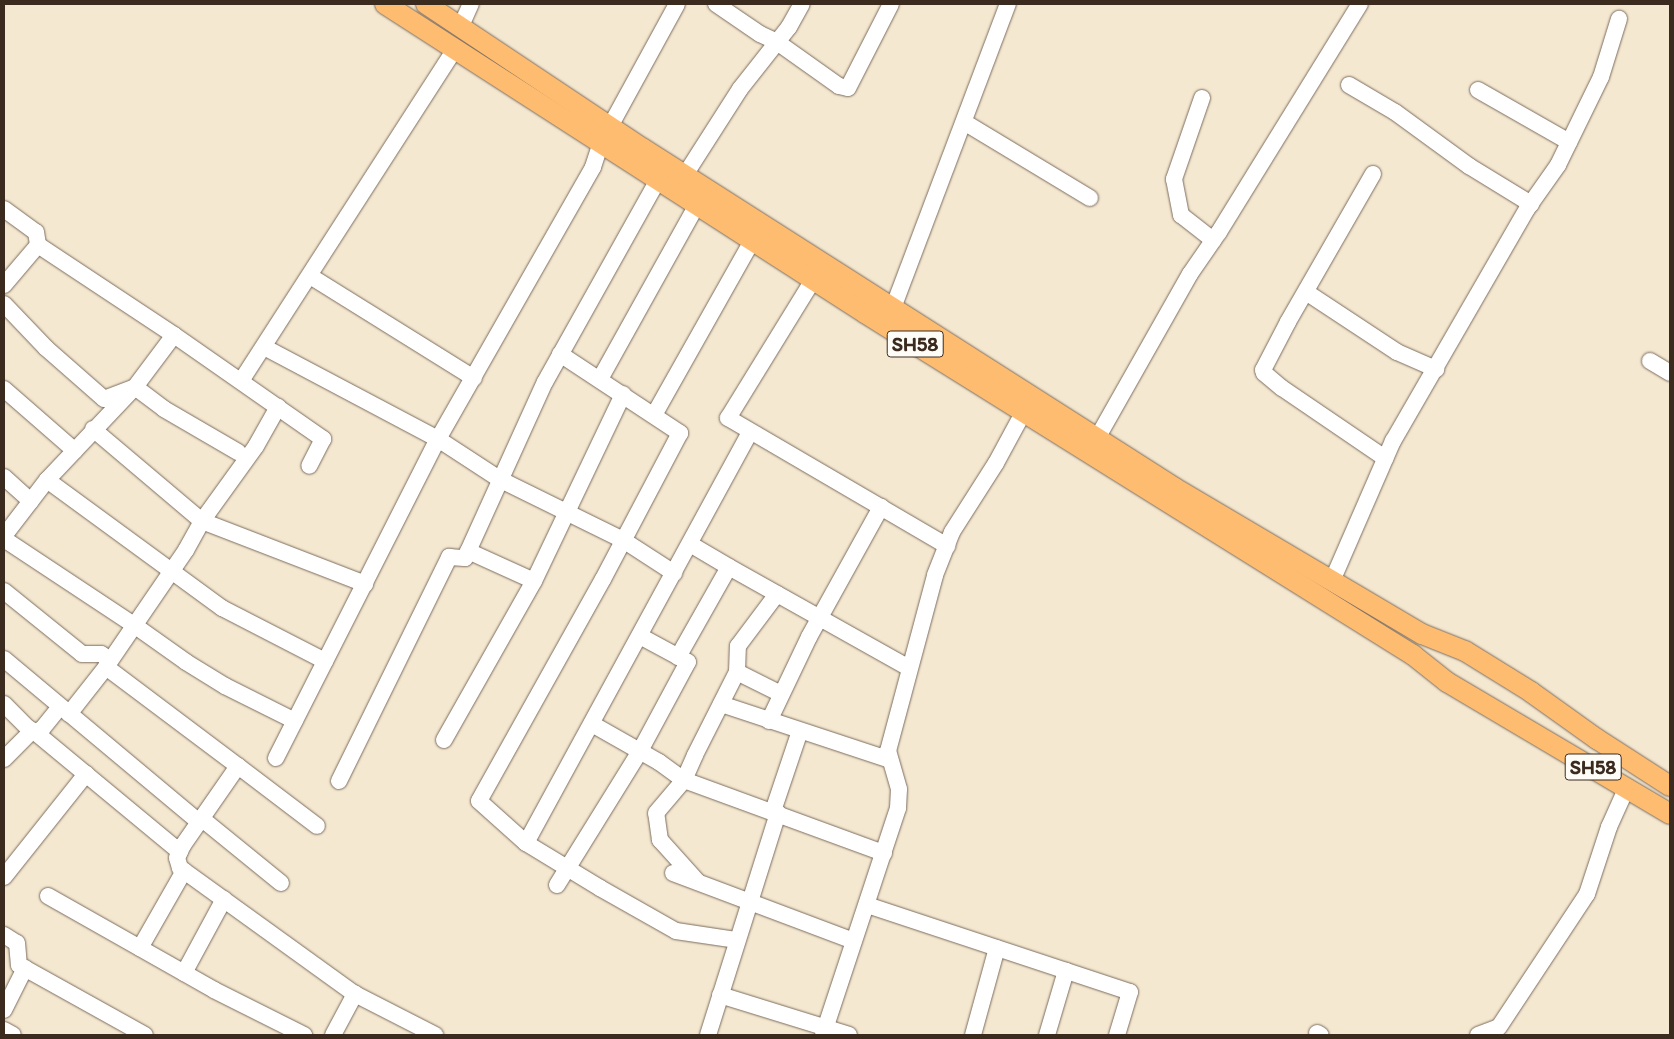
<!DOCTYPE html>
<html>
<head>
<meta charset="utf-8">
<style>
  body { margin:0 }
  #map { position:relative; width:1674px; height:1039px; overflow:hidden; background:#f5e8d1; font-family:Itim,sans-serif }
  div>[style] { position:absolute }
  [style*='--x'] { left:calc(var(--x)*1px); top:calc(var(--y)*1px); width:calc(var(--w)*1px); rotate:calc(var(--a)*1deg) }
  .roads { filter:drop-shadow(0 0 1px #7c6c5d) drop-shadow(0 0 1px #7c6c5d) }
  .minor>* { height:16px; margin:-8px; padding:0 8px; transform-origin:8px; border-radius:8px; background:#fff }
  .major>* { height:20px; margin:-10px; padding:0 10px; transform-origin:10px; border-radius:10px; background:#febc70 }
  span { translate:-50% -50%; white-space:nowrap; text-align:center; line-height:1.15; -webkit-text-stroke:5px #fdfcf7; paint-order:stroke }
  .shield-label span { padding:1px 4px; background:#fdfcf7; border:1px solid; border-radius:4px; -webkit-text-stroke-width:0 }
  .shield-label { font-size:20px; color:#3b2a1e; font-weight:700 }
  .frame { position:absolute; inset:0; border:5px solid #3b2a1e; pointer-events:none }
</style>
</head>
<body>
<div id="map">
  <div class="roads">
    <div class="minor">
      <div style="--x:716;--y:4;--w:53;--a:34.3"></div>
      <div style="--x:760;--y:34;--w:19;--a:25"></div>
      <div style="--x:777;--y:42;--w:76;--a:35.4"></div>
      <div style="--x:839;--y:86;--w:9;--a:13"></div>
      <div style="--x:848;--y:88;--w:94;--a:-62.9"></div>
      <div style="--x:461;--y:26;--w:24;--a:-66"></div>
      <div style="--x:1349;--y:85;--w:53;--a:30.4"></div>
      <div style="--x:1395;--y:112;--w:92;--a:36.1"></div>
      <div style="--x:1469;--y:166;--w:73;--a:31.5"></div>
      <div style="--x:1478;--y:90;--w:105;--a:29.7"></div>
      <div style="--x:1202;--y:98;--w:86;--a:109.1"></div>
      <div style="--x:1174;--y:179;--w:37;--a:79"></div>
      <div style="--x:1181;--y:215;--w:41;--a:38"></div>
      <div style="--x:964;--y:122;--w:147;--a:31.1"></div>
      <div style="--x:1373;--y:174;--w:171;--a:119.9"></div>
      <div style="--x:1288;--y:322;--w:54;--a:117.5"></div>
      <div style="--x:1263;--y:370;--w:3;--a:72"></div>
      <div style="--x:1264;--y:373;--w:23;--a:40"></div>
      <div style="--x:1282;--y:388;--w:125;--a:34.2"></div>
      <div style="--x:685;--y:175;--w:102;--a:-57.4"></div>
      <div style="--x:740;--y:89;--w:79;--a:-51.7"></div>
      <div style="--x:789;--y:27;--w:26;--a:-61"></div>
      <div style="--x:4;--y:209;--w:39;--a:36"></div>
      <div style="--x:36;--y:232;--w:13;--a:81"></div>
      <div style="--x:310;--y:276;--w:193;--a:31.9"></div>
      <div style="--x:813;--y:280;--w:162;--a:121.6"></div>
      <div style="--x:728;--y:418;--w:254;--a:30.3"></div>
      <div style="--x:4;--y:285;--w:52;--a:-49.6"></div>
      <div style="--x:38;--y:245;--w:163;--a:33.5"></div>
      <div style="--x:174;--y:335;--w:182;--a:34.9"></div>
      <div style="--x:323;--y:439;--w:30;--a:117"></div>
      <div style="--x:1306;--y:292;--w:109;--a:33.4"></div>
      <div style="--x:1397;--y:352;--w:43;--a:23.6"></div>
      <div style="--x:4;--y:304;--w:61;--a:46.3"></div>
      <div style="--x:46;--y:348;--w:77;--a:41.3"></div>
      <div style="--x:104;--y:399;--w:33;--a:-21"></div>
      <div style="--x:135;--y:387;--w:36;--a:37"></div>
      <div style="--x:164;--y:409;--w:86;--a:30.2"></div>
      <div style="--x:893;--y:308;--w:325;--a:-69.3"></div>
      <div style="--x:264;--y:347;--w:197;--a:27.9"></div>
      <div style="--x:438;--y:439;--w:75;--a:33.1"></div>
      <div style="--x:501;--y:480;--w:136;--a:26.2"></div>
      <div style="--x:623;--y:540;--w:61;--a:32.9"></div>
      <div style="--x:560;--y:354;--w:144;--a:33.4"></div>
      <div style="--x:680;--y:433;--w:165;--a:117.8"></div>
      <div style="--x:603;--y:579;--w:254;--a:119.2"></div>
      <div style="--x:479;--y:801;--w:63;--a:41.8"></div>
      <div style="--x:526;--y:843;--w:87;--a:31.3"></div>
      <div style="--x:600;--y:888;--w:87;--a:29.5"></div>
      <div style="--x:676;--y:931;--w:62;--a:8.4"></div>
      <div style="--x:1650;--y:361;--w:23;--a:31"></div>
      <div style="--x:600;--y:379;--w:199;--a:-60.9"></div>
      <div style="--x:241;--y:381;--w:395;--a:-57.2"></div>
      <div style="--x:4;--y:389;--w:94;--a:41.1"></div>
      <div style="--x:654;--y:415;--w:200;--a:-60.6"></div>
      <div style="--x:93;--y:429;--w:143;--a:40.2"></div>
      <div style="--x:202;--y:521;--w:175;--a:21.1"></div>
      <div style="--x:1091;--y:449;--w:201;--a:-60.5"></div>
      <div style="--x:1190;--y:274;--w:51;--a:-55.4"></div>
      <div style="--x:1219;--y:232;--w:268;--a:-58.3"></div>
      <div style="--x:4;--y:477;--w:36;--a:42"></div>
      <div style="--x:47;--y:480;--w:217;--a:36.2"></div>
      <div style="--x:222;--y:608;--w:116;--a:27.2"></div>
      <div style="--x:4;--y:536;--w:71;--a:-52.5"></div>
      <div style="--x:47;--y:480;--w:128;--a:-46.6"></div>
      <div style="--x:135;--y:387;--w:65;--a:-53.1"></div>
      <div style="--x:4;--y:539;--w:156;--a:33.5"></div>
      <div style="--x:134;--y:625;--w:64;--a:35.4"></div>
      <div style="--x:186;--y:662;--w:46;--a:31.6"></div>
      <div style="--x:225;--y:686;--w:78;--a:26.6"></div>
      <div style="--x:468;--y:551;--w:72;--a:24.4"></div>
      <div style="--x:729;--y:567;--w:206;--a:29.3"></div>
      <div style="--x:1332;--y:581;--w:153;--a:-66.5"></div>
      <div style="--x:1393;--y:441;--w:268;--a:-60"></div>
      <div style="--x:1527;--y:209;--w:54;--a:-54.8"></div>
      <div style="--x:1558;--y:165;--w:98;--a:-64"></div>
      <div style="--x:1601;--y:77;--w:61;--a:-72.8"></div>
      <div style="--x:4;--y:591;--w:100;--a:38.9"></div>
      <div style="--x:82;--y:654;--w:19;--a:0"></div>
      <div style="--x:101;--y:654;--w:11;--a:34"></div>
      <div style="--x:110;--y:660;--w:8;--a:120"></div>
      <div style="--x:106;--y:667;--w:165;--a:36.9"></div>
      <div style="--x:238;--y:766;--w:96;--a:124.8"></div>
      <div style="--x:183;--y:845;--w:14;--a:115"></div>
      <div style="--x:177;--y:858;--w:10;--a:73"></div>
      <div style="--x:180;--y:868;--w:216;--a:35.8"></div>
      <div style="--x:355;--y:994;--w:90;--a:27.1"></div>
      <div style="--x:678;--y:657;--w:103;--a:-60.5"></div>
      <div style="--x:729;--y:567;--w:45;--a:-149.5"></div>
      <div style="--x:4;--y:659;--w:254;--a:39.9"></div>
      <div style="--x:737;--y:672;--w:26;--a:-88"></div>
      <div style="--x:738;--y:646;--w:65;--a:-53.1"></div>
      <div style="--x:4;--y:704;--w:34;--a:45"></div>
      <div style="--x:28;--y:728;--w:8;--a:30"></div>
      <div style="--x:35;--y:732;--w:8;--a:-23"></div>
      <div style="--x:42;--y:729;--w:28;--a:-51"></div>
      <div style="--x:721;--y:704;--w:178;--a:18.3"></div>
      <div style="--x:69;--y:714;--w:60;--a:-51.8"></div>
      <div style="--x:106;--y:667;--w:142;--a:-55.6"></div>
      <div style="--x:186;--y:550;--w:33;--a:-61"></div>
      <div style="--x:202;--y:521;--w:92;--a:-54.2"></div>
      <div style="--x:256;--y:446;--w:45;--a:-60.6"></div>
      <div style="--x:769;--y:721;--w:93;--a:-64.5"></div>
      <div style="--x:809;--y:637;--w:149;--a:-61"></div>
      <div style="--x:592;--y:724;--w:77;--a:29.6"></div>
      <div style="--x:659;--y:762;--w:31;--a:36"></div>
      <div style="--x:684;--y:780;--w:213;--a:20.1"></div>
      <div style="--x:35;--y:732;--w:188;--a:39.6"></div>
      <div style="--x:444;--y:740;--w:183;--a:-60.5"></div>
      <div style="--x:534;--y:581;--w:207;--a:-64.5"></div>
      <div style="--x:276;--y:758;--w:358;--a:-63.1"></div>
      <div style="--x:438;--y:439;--w:313;--a:-60.3"></div>
      <div style="--x:593;--y:167;--w:25;--a:-72"></div>
      <div style="--x:601;--y:143;--w:158;--a:-61.3"></div>
      <div style="--x:4;--y:759;--w:40;--a:-45"></div>
      <div style="--x:238;--y:766;--w:99;--a:37.2"></div>
      <div style="--x:339;--y:781;--w:250;--a:-63.8"></div>
      <div style="--x:449;--y:557;--w:16;--a:4"></div>
      <div style="--x:465;--y:558;--w:193;--a:-65.6"></div>
      <div style="--x:545;--y:382;--w:231;--a:-60.8"></div>
      <div style="--x:773;--y:811;--w:84;--a:-71.4"></div>
      <div style="--x:201;--y:818;--w:103;--a:39.1"></div>
      <div style="--x:526;--y:843;--w:467;--a:-61.4"></div>
      <div style="--x:673;--y:873;--w:193;--a:20.6"></div>
      <div style="--x:4;--y:877;--w:132;--a:-51.5"></div>
      <div style="--x:698;--y:882;--w:57;--a:-132.1"></div>
      <div style="--x:660;--y:840;--w:27;--a:-98"></div>
      <div style="--x:656;--y:813;--w:43;--a:-49.7"></div>
      <div style="--x:684;--y:780;--w:27;--a:-66"></div>
      <div style="--x:695;--y:755;--w:93;--a:-63.2"></div>
      <div style="--x:737;--y:672;--w:49;--a:26.6"></div>
      <div style="--x:557;--y:885;--w:158;--a:-58.2"></div>
      <div style="--x:640;--y:751;--w:101;--a:-61.7"></div>
      <div style="--x:688;--y:662;--w:55;--a:-151.6"></div>
      <div style="--x:48;--y:896;--w:191;--a:29.5"></div>
      <div style="--x:214;--y:990;--w:101;--a:26.6"></div>
      <div style="--x:867;--y:905;--w:277;--a:18.3"></div>
      <div style="--x:1130;--y:992;--w:45;--a:106.8"></div>
      <div style="--x:4;--y:935;--w:15;--a:32"></div>
      <div style="--x:17;--y:943;--w:22;--a:85"></div>
      <div style="--x:19;--y:965;--w:144;--a:29.1"></div>
      <div style="--x:140;--y:948;--w:89;--a:-60.3"></div>
      <div style="--x:184;--y:973;--w:84;--a:-61.6"></div>
      <div style="--x:720;--y:995;--w:135;--a:17.2"></div>
      <div style="--x:4;--y:1010;--w:47;--a:-63.4"></div>
      <div style="--x:4;--y:1030;--w:10;--a:29"></div>
      <div style="--x:1317;--y:1033;--w:4;--a:27"></div>
      <div style="--x:333;--y:1035;--w:47;--a:-61.8"></div>
      <div style="--x:708;--y:1035;--w:233;--a:-72.5"></div>
      <div style="--x:823;--y:1035;--w:239;--a:-71.7"></div>
      <div style="--x:898;--y:808;--w:19;--a:-87"></div>
      <div style="--x:899;--y:789;--w:40;--a:-106"></div>
      <div style="--x:888;--y:751;--w:182;--a:-75"></div>
      <div style="--x:935;--y:575;--w:46;--a:-68.4"></div>
      <div style="--x:952;--y:532;--w:82;--a:-57.5"></div>
      <div style="--x:996;--y:463;--w:57;--a:-61.6"></div>
      <div style="--x:973;--y:1035;--w:90;--a:-74.6"></div>
      <div style="--x:1047;--y:1035;--w:67;--a:-73.5"></div>
      <div style="--x:1478;--y:1035;--w:22;--a:-21"></div>
      <div style="--x:1499;--y:1027;--w:159;--a:-56.5"></div>
      <div style="--x:1587;--y:894;--w:71;--a:-71.8"></div>
      <div style="--x:1609;--y:827;--w:44;--a:-65.8"></div>
    </div>
    <div class="major">
      <div style="--x:385;--y:4;--w:571;--a:32.77"></div>
      <div style="--x:865;--y:313;--w:646;--a:31.97"></div>
      <div style="--x:1413;--y:655;--w:43;--a:38.5"></div>
      <div style="--x:1447;--y:682;--w:259;--a:30.6"></div>
      <div style="--x:426;--y:4;--w:260;--a:33.7"></div>
      <div style="--x:642;--y:148;--w:632;--a:32.53"></div>
      <div style="--x:1175;--y:488;--w:287;--a:30.6"></div>
      <div style="--x:1422;--y:634;--w:46;--a:21.6"></div>
      <div style="--x:1465;--y:651;--w:78;--a:31.8"></div>
      <div style="--x:1531;--y:692;--w:81;--a:35.5"></div>
      <div style="--x:1597;--y:739;--w:87;--a:32.8"></div>
    </div>
  </div>
  <div class="shield-label">
    <span style="left:915px;top:344px">SH58</span>
    <span style="left:1593px;top:767px">SH58</span>
  </div>
  <div class="frame"></div>
</div>
</body>
</html>
